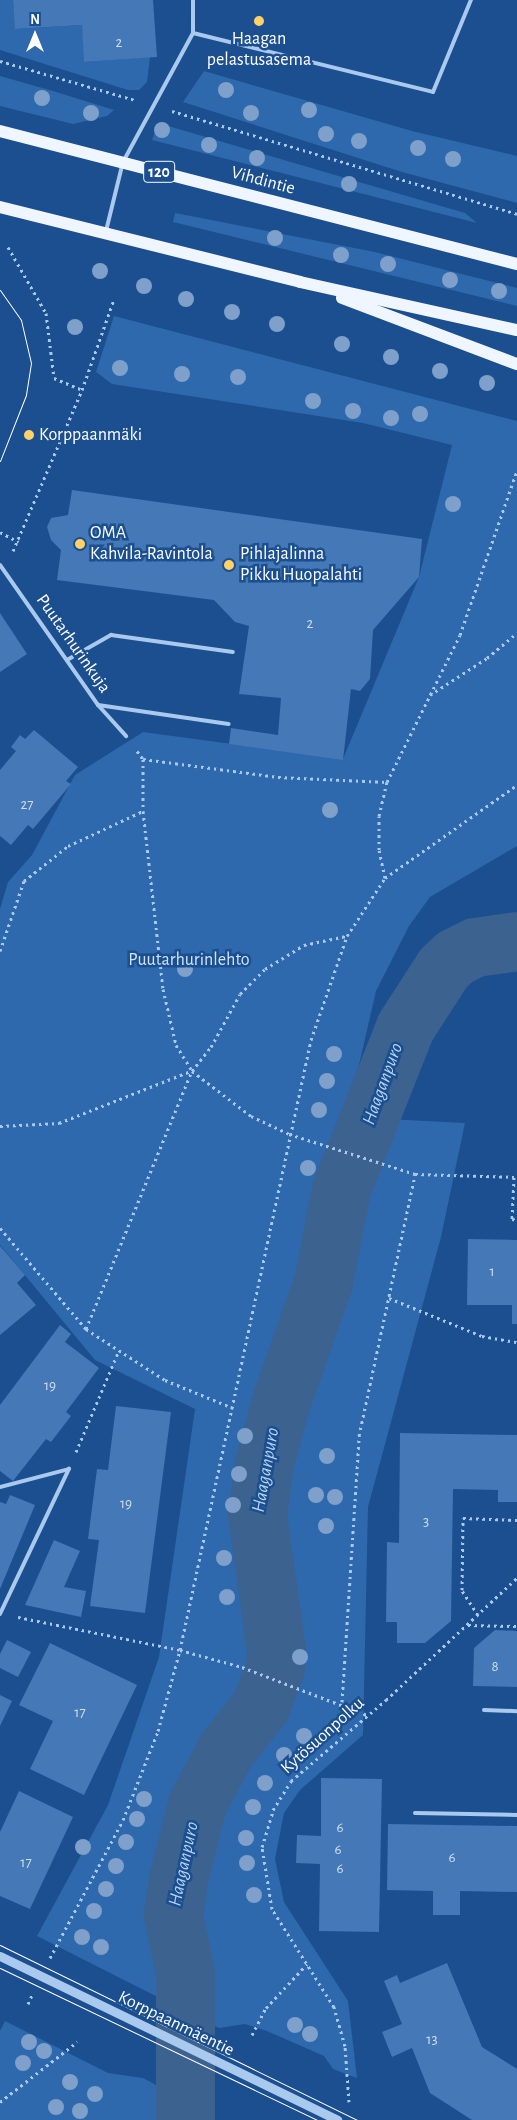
<!DOCTYPE html>
<html>
<head>
<meta charset="utf-8">
<style>
  body { margin:0 }
  #map { position:relative; width:517px; height:2120px; overflow:hidden; background:#1b4f8f; font-family:"Alegreya Sans",sans-serif }
  div>[style] { position:absolute }
  [style*='--x'] { left:calc(var(--x)*1px); top:calc(var(--y)*1px); width:calc(var(--w)*1px); rotate:calc(var(--a)*1deg) }
  .green>* { inset:0; background:#2e69ad }
  .water>* { inset:0; background:#3c6290 }
  .river>* { height:59px; margin:-29.5px; padding:0 29.5px; transform-origin:29.5px; border-radius:29.5px; background:#3c6290 }
  .building>* { inset:0; background:#4478b7 }
  .path>* { height:3px; margin-top:-1.5px; transform-origin:0; background:repeating-linear-gradient(90deg,#a9c9ee 0 2.5px,transparent 0 6.5px) }
  .service>* { height:4px; margin:-2px; padding:0 2px; transform-origin:2px; border-radius:2px; background:#a9c9ee }
  .tertiary>* { height:9px; margin:-4.5px; padding:0 4.5px; transform-origin:4.5px; border-radius:4.5px; background:#a9c9ee }
  .primary>* { height:12px; margin:-6px; padding:0 6px; transform-origin:6px; border-radius:6px; background:#f0f6ff }
  .tram>* { height:1px; margin:-0.5px; padding:0 0.5px; transform-origin:0.5px; border-radius:0.5px; background:#fff }
  .trees>* { width:16px; height:16px; margin:-8px; border-radius:50%; background:#7ea0ca }
  .dots>* { width:14px; height:14px; translate:-50% -50%; box-sizing:border-box; border:2px solid #1b4f8f; border-radius:50% }
  span { translate:-50% -50%; white-space:nowrap; text-align:center; line-height:1.15; -webkit-text-stroke:5px #1b4f8f; paint-order:stroke }
  .number-label { font-size:15px; color:#d0dded }
  .number-label span { -webkit-text-stroke-width:0 }
  .shield-label span { padding:1px 4px; background:#1b4f8f; border:1px solid; border-radius:4px; -webkit-text-stroke-width:0 }
  .shield-label { font-size:16px; color:#fff; font-weight:700 }
  .poi-label { font-size:18px; color:#fff }
  .left { translate:0 -50%; text-align:left }
  .street-label { font-size:18px; color:#fff }
  .park-label { font-size:18px; color:#cfe3fa }
  .water-label { font-size:19px; color:#b5d3f5; font-style:italic }
  .north { position:absolute; left:10px; top:10px; width:50px; height:50px; -webkit-text-stroke:4px #1b4f8f; paint-order:stroke; rotate:0deg; font-size:14px; font-weight:700; line-height:20px; text-align:center; color:#fff }
  .north::after { content:''; display:block; margin:auto; width:18px; height:22px; background:#fff; clip-path:polygon(50% 0,100% 100%,50% 72%,0 100%) }
</style>
</head>
<body>
<div id="map">
  <div class="green">
    <div style="clip-path:polygon(0 0,13px 0,16px 29px,82px 25px,85px 62px,150px 57px,147px 82px,139px 90px,128px 90px,0 50px)"></div>
    <div style="clip-path:polygon(204px 71px,412px 131px,517px 156px,517px 203px,402px 172px,183px 102px)"></div>
    <div style="clip-path:polygon(0 76px,53px 91px,114px 110px,107px 116px,73px 124px,0 106px)"></div>
    <div style="clip-path:polygon(158px 123px,465px 213px,477px 223px,152px 140px)"></div>
    <div style="clip-path:polygon(175px 213px,375px 252px,517px 288px,517px 306px,173px 222px)"></div>
    <div style="clip-path:polygon(114px 316px,517px 421px,517px 846px,430px 897px,409px 926px,376px 991px,347px 1117px,465px 1123px,441px 1237px,368px 1507px,363px 1735px,300px 1790px,284px 1813px,275px 1859px,284px 1902px,348px 2001px,357px 2078px,333px 2069px,324px 2056px,267px 2031px,245px 2024px,219px 2028px,37px 1936px,108px 1805px,159px 1657px,195px 1409px,95px 1360px,0 1245px,0 909px,8px 882px,32px 855px,75px 775px,143px 732px,343px 759px,419px 577px,452px 445px,363px 423px,112px 384px,96px 372px)"></div>
    <div style="clip-path:polygon(5px 2021px,108px 2073px,143px 2078px,169px 2092px,167px 2120px,0 2120px,0 2031px)"></div>
  </div>
  <div class="water">
    <div style="clip-path:polygon(169px 2092px,204px 2108px,205px 2120px,167px 2120px)"></div>
  </div>
  <div class="river">
    <div style="--x:185;--y:2120;--w:147;--a:-90"></div>
    <div style="--x:185;--y:1973;--w:59;--a:-101.7"></div>
    <div style="--x:173;--y:1915;--w:35;--a:-82"></div>
    <div style="--x:178;--y:1880;--w:78;--a:-76"></div>
    <div style="--x:197;--y:1804;--w:60;--a:-62.2"></div>
    <div style="--x:225;--y:1751;--w:58;--a:-52"></div>
    <div style="--x:261;--y:1705;--w:40;--a:-69.8"></div>
    <div style="--x:275;--y:1667;--w:17;--a:-87"></div>
    <div style="--x:276;--y:1650;--w:136;--a:-98"></div>
    <div style="--x:257;--y:1515;--w:52;--a:-82.3"></div>
    <div style="--x:264;--y:1463;--w:61;--a:-74.8"></div>
    <div style="--x:280;--y:1404;--w:129;--a:-70.6"></div>
    <div style="--x:323;--y:1282;--w:95;--a:-79"></div>
    <div style="--x:341;--y:1189;--w:174;--a:-68.4"></div>
    <div style="--x:405;--y:1027;--w:70;--a:-57.2"></div>
    <div style="--x:443;--y:968;--w:16;--a:-43"></div>
    <div style="--x:455;--y:957;--w:22;--a:-27"></div>
    <div style="--x:475;--y:947;--w:42;--a:-8.1"></div>
  </div>
  <div class="building">
    <div style="clip-path:polygon(13px 0,153px 0,157px 57px,84px 62px,82px 25px,15px 29px)"></div>
    <div style="clip-path:polygon(72px 490px,422px 539px,419px 577px,373px 630px,370px 679px,360px 691px,351px 689px,343px 760px,229px 744px,231px 728px,278px 735px,281px 698px,239px 694px,249px 626px,235px 622px,214px 600px,57px 580px,61px 550px,51px 540px,47px 527px,51px 518px,68px 515px)"></div>
    <div style="clip-path:polygon(0 613px,27px 654px,0 672px)"></div>
    <div style="clip-path:polygon(34px 730px,78px 767px,66px 781px,71px 784px,33px 829px,28px 825px,11px 845px,0 836px,0 770px,16px 751px,11px 747px,20px 735px,25px 739px)"></div>
    <div style="clip-path:polygon(468px 1239px,517px 1240px,517px 1324px,512px 1324px,512px 1305px,467px 1305px)"></div>
    <div style="clip-path:polygon(0 1246px,25px 1275px,17px 1283px,36px 1305px,0 1335px)"></div>
    <div style="clip-path:polygon(60px 1325px,71px 1334px,65px 1342px,99px 1368px,66px 1412px,71px 1416px,51px 1442px,46px 1439px,13px 1481px,0 1471px,0 1405px)"></div>
    <div style="clip-path:polygon(116px 1406px,171px 1412px,145px 1613px,90px 1606px,99px 1540px,88px 1539px,97px 1469px,108px 1470px)"></div>
    <div style="clip-path:polygon(400px 1433px,517px 1435px,517px 1502px,498px 1502px,498px 1490px,453px 1489px,451px 1621px,425px 1643px,397px 1643px,397px 1622px,386px 1622px,387px 1542px,399px 1543px)"></div>
    <div style="clip-path:polygon(10px 1495px,35px 1505px,0 1589px,0 1502px,6px 1504px)"></div>
    <div style="clip-path:polygon(54px 1540px,80px 1551px,64px 1587px,86px 1591px,81px 1617px,25px 1605px)"></div>
    <div style="clip-path:polygon(495px 1630px,517px 1631px,517px 1687px,473px 1686px,474px 1648px)"></div>
    <div style="clip-path:polygon(7px 1640px,31px 1652px,18px 1677px,0 1668px,0 1654px)"></div>
    <div style="clip-path:polygon(50px 1643px,137px 1685px,84px 1795px,30px 1769px,53px 1721px,19px 1705px)"></div>
    <div style="clip-path:polygon(0 1695px,12px 1701px,0 1726px)"></div>
    <div style="clip-path:polygon(321px 1778px,382px 1779px,379px 1932px,319px 1931px,320px 1864px,296px 1863px,297px 1835px,321px 1836px)"></div>
    <div style="clip-path:polygon(19px 1791px,73px 1817px,30px 1909px,0 1896px,0 1832px)"></div>
    <div style="clip-path:polygon(388px 1824px,517px 1826px,517px 1892px,460px 1891px,460px 1915px,433px 1915px,433px 1891px,387px 1890px)"></div>
    <div style="clip-path:polygon(447px 1963px,482px 2047px,517px 2069px,517px 2120px,472px 2120px,430px 2093px,412px 2048px,392px 2057px,382px 2032px,402px 2024px,384px 1981px,397px 1975px,400px 1983px)"></div>
  </div>
  <div class="path">
    <div style="--x:0;--y:61;--w:141;--a:16.1"></div>
    <div style="--x:172;--y:111;--w:360;--a:16.6"></div>
    <div style="--x:8;--y:247;--w:76;--a:60.1"></div>
    <div style="--x:46;--y:313;--w:65;--a:83"></div>
    <div style="--x:54;--y:378;--w:30;--a:23"></div>
    <div style="--x:0;--y:532;--w:21;--a:28"></div>
    <div style="--x:13;--y:551;--w:175;--a:-66.8"></div>
    <div style="--x:82;--y:390;--w:96;--a:-70.6"></div>
    <div style="--x:430;--y:695;--w:68;--a:-33"></div>
    <div style="--x:487;--y:658;--w:39;--a:-40"></div>
    <div style="--x:137;--y:751;--w:10;--a:53"></div>
    <div style="--x:143;--y:759;--w:52;--a:90"></div>
    <div style="--x:143;--y:811;--w:179;--a:83.6"></div>
    <div style="--x:163;--y:989;--w:57;--a:76.9"></div>
    <div style="--x:176;--y:1045;--w:31;--a:58"></div>
    <div style="--x:192;--y:1071;--w:74;--a:37.3"></div>
    <div style="--x:251;--y:1116;--w:42;--a:25.3"></div>
    <div style="--x:289;--y:1134;--w:132;--a:17.6"></div>
    <div style="--x:415;--y:1174;--w:99;--a:1.7"></div>
    <div style="--x:514;--y:1177;--w:42;--a:92.7"></div>
    <div style="--x:512;--y:1219;--w:5;--a:11"></div>
    <div style="--x:143;--y:759;--w:136;--a:7.6"></div>
    <div style="--x:278;--y:777;--w:109;--a:2.6"></div>
    <div style="--x:385;--y:878;--w:29;--a:-102"></div>
    <div style="--x:379;--y:850;--w:34;--a:-90"></div>
    <div style="--x:379;--y:816;--w:35;--a:-77"></div>
    <div style="--x:387;--y:782;--w:164;--a:-63.6"></div>
    <div style="--x:460;--y:635;--w:175;--a:-70.9"></div>
    <div style="--x:0;--y:951;--w:74;--a:-71.1"></div>
    <div style="--x:24;--y:881;--w:56;--a:-38.5"></div>
    <div style="--x:68;--y:846;--w:83;--a:-25"></div>
    <div style="--x:0;--y:1126;--w:59;--a:-2.9"></div>
    <div style="--x:59;--y:1123;--w:142;--a:-21.5"></div>
    <div style="--x:0;--y:1228;--w:133;--a:49.6"></div>
    <div style="--x:86;--y:1329;--w:94;--a:32.8"></div>
    <div style="--x:165;--y:1380;--w:74;--a:22.4"></div>
    <div style="--x:389;--y:1298;--w:100;--a:22.2"></div>
    <div style="--x:482;--y:1336;--w:36;--a:10"></div>
    <div style="--x:86;--y:1329;--w:279;--a:-67.7"></div>
    <div style="--x:192;--y:1071;--w:31;--a:-52"></div>
    <div style="--x:211;--y:1047;--w:60;--a:-61.3"></div>
    <div style="--x:240;--y:994;--w:35;--a:-45"></div>
    <div style="--x:265;--y:969;--w:46;--a:-31.6"></div>
    <div style="--x:304;--y:945;--w:43;--a:-12.1"></div>
    <div style="--x:76;--y:1452;--w:111;--a:-67.1"></div>
    <div style="--x:478;--y:1615;--w:30;--a:-123"></div>
    <div style="--x:462;--y:1590;--w:72;--a:-89.2"></div>
    <div style="--x:463;--y:1518;--w:54;--a:2.1"></div>
    <div style="--x:18;--y:1617;--w:165;--a:11.5"></div>
    <div style="--x:180;--y:1650;--w:64;--a:15.3"></div>
    <div style="--x:242;--y:1667;--w:134;--a:21"></div>
    <div style="--x:468;--y:1625;--w:49;--a:1.2"></div>
    <div style="--x:342;--y:1702;--w:267;--a:-86.3"></div>
    <div style="--x:359;--y:1436;--w:268;--a:-77.9"></div>
    <div style="--x:50;--y:1958;--w:156;--a:-62.1"></div>
    <div style="--x:123;--y:1820;--w:96;--a:-68.5"></div>
    <div style="--x:158;--y:1731;--w:84;--a:-74.8"></div>
    <div style="--x:180;--y:1650;--w:624;--a:-77.88"></div>
    <div style="--x:311;--y:1040;--w:110;--a:-70.9"></div>
    <div style="--x:347;--y:936;--w:69;--a:-56.8"></div>
    <div style="--x:385;--y:878;--w:161;--a:-35.2"></div>
    <div style="--x:28;--y:2004;--w:10;--a:-66"></div>
    <div style="--x:252;--y:2035;--w:30;--a:-63"></div>
    <div style="--x:266;--y:2008;--w:60;--a:-47"></div>
    <div style="--x:0;--y:2102;--w:98;--a:-37.9"></div>
    <div style="--x:349;--y:2102;--w:56;--a:-94.1"></div>
    <div style="--x:345;--y:2046;--w:41;--a:-105.8"></div>
    <div style="--x:334;--y:2007;--w:116;--a:-122.3"></div>
    <div style="--x:272;--y:1909;--w:63;--a:-99.2"></div>
    <div style="--x:262;--y:1847;--w:39;--a:-73"></div>
    <div style="--x:273;--y:1810;--w:34;--a:-58"></div>
    <div style="--x:291;--y:1781;--w:125;--a:-40.5"></div>
    <div style="--x:386;--y:1700;--w:179;--a:-43"></div>
  </div>
  <div class="service">
    <div style="--x:193;--y:0;--w:33;--a:90"></div>
    <div style="--x:193;--y:33;--w:247;--a:13.8"></div>
    <div style="--x:433;--y:92;--w:100;--a:-67.6"></div>
    <div style="--x:106;--y:231;--w:71;--a:-76.2"></div>
    <div style="--x:123;--y:162;--w:147;--a:-61.5"></div>
    <div style="--x:0;--y:565;--w:171;--a:55"></div>
    <div style="--x:98;--y:705;--w:42;--a:47.9"></div>
    <div style="--x:67;--y:660;--w:51;--a:-29.6"></div>
    <div style="--x:111;--y:635;--w:123;--a:7.9"></div>
    <div style="--x:98;--y:705;--w:132;--a:8.3"></div>
    <div style="--x:0;--y:1487;--w:71;--a:-14.6"></div>
    <div style="--x:0;--y:1614;--w:161;--a:-64.6"></div>
    <div style="--x:484;--y:1710;--w:33;--a:2"></div>
    <div style="--x:415;--y:1813;--w:102;--a:1.1"></div>
  </div>
  <div class="tertiary">
    <div style="--x:0;--y:1956;--w:375;--a:25.9"></div>
  </div>
  <div class="primary">
    <div style="--x:0;--y:131;--w:534;--a:14.43"></div>
    <div style="--x:0;--y:207;--w:309;--a:14"></div>
    <div style="--x:300;--y:282;--w:222;--a:12.5"></div>
    <div style="--x:342;--y:298;--w:187;--a:20.7"></div>
  </div>
  <div class="tram">
    <div style="--x:0;--y:290;--w:37;--a:55"></div>
    <div style="--x:21;--y:320;--w:44;--a:76.9"></div>
    <div style="--x:31;--y:363;--w:32;--a:99"></div>
    <div style="--x:26;--y:395;--w:71;--a:111.5"></div>
    <div style="--x:0;--y:1945;--w:398;--a:26.1"></div>
    <div style="--x:0;--y:1968;--w:352;--a:25.6"></div>
  </div>
  <div class="trees">
    <div style="left:226px;top:90px"></div>
    <div style="left:42px;top:98px"></div>
    <div style="left:309px;top:110px"></div>
    <div style="left:91px;top:113px"></div>
    <div style="left:251px;top:113px"></div>
    <div style="left:162px;top:130px"></div>
    <div style="left:326px;top:134px"></div>
    <div style="left:359px;top:141px"></div>
    <div style="left:209px;top:145px"></div>
    <div style="left:418px;top:148px"></div>
    <div style="left:257px;top:158px"></div>
    <div style="left:453px;top:159px"></div>
    <div style="left:349px;top:184px"></div>
    <div style="left:275px;top:238px"></div>
    <div style="left:341px;top:255px"></div>
    <div style="left:388px;top:264px"></div>
    <div style="left:100px;top:271px"></div>
    <div style="left:450px;top:280px"></div>
    <div style="left:144px;top:286px"></div>
    <div style="left:499px;top:291px"></div>
    <div style="left:186px;top:299px"></div>
    <div style="left:232px;top:312px"></div>
    <div style="left:277px;top:324px"></div>
    <div style="left:75px;top:327px"></div>
    <div style="left:342px;top:344px"></div>
    <div style="left:391px;top:357px"></div>
    <div style="left:120px;top:368px"></div>
    <div style="left:440px;top:371px"></div>
    <div style="left:182px;top:374px"></div>
    <div style="left:238px;top:377px"></div>
    <div style="left:487px;top:383px"></div>
    <div style="left:313px;top:401px"></div>
    <div style="left:353px;top:411px"></div>
    <div style="left:420px;top:414px"></div>
    <div style="left:391px;top:418px"></div>
    <div style="left:453px;top:504px"></div>
    <div style="left:330px;top:810px"></div>
    <div style="left:185px;top:969px"></div>
    <div style="left:334px;top:1054px"></div>
    <div style="left:327px;top:1081px"></div>
    <div style="left:319px;top:1110px"></div>
    <div style="left:308px;top:1168px"></div>
    <div style="left:245px;top:1436px"></div>
    <div style="left:327px;top:1456px"></div>
    <div style="left:239px;top:1474px"></div>
    <div style="left:316px;top:1495px"></div>
    <div style="left:335px;top:1497px"></div>
    <div style="left:233px;top:1505px"></div>
    <div style="left:326px;top:1526px"></div>
    <div style="left:224px;top:1558px"></div>
    <div style="left:227px;top:1597px"></div>
    <div style="left:300px;top:1657px"></div>
    <div style="left:304px;top:1736px"></div>
    <div style="left:284px;top:1755px"></div>
    <div style="left:265px;top:1783px"></div>
    <div style="left:144px;top:1799px"></div>
    <div style="left:253px;top:1807px"></div>
    <div style="left:137px;top:1819px"></div>
    <div style="left:246px;top:1838px"></div>
    <div style="left:126px;top:1842px"></div>
    <div style="left:83px;top:1847px"></div>
    <div style="left:247px;top:1863px"></div>
    <div style="left:116px;top:1866px"></div>
    <div style="left:106px;top:1889px"></div>
    <div style="left:254px;top:1895px"></div>
    <div style="left:94px;top:1911px"></div>
    <div style="left:82px;top:1937px"></div>
    <div style="left:101px;top:1947px"></div>
    <div style="left:295px;top:2025px"></div>
    <div style="left:310px;top:2034px"></div>
    <div style="left:29px;top:2042px"></div>
    <div style="left:44px;top:2051px"></div>
    <div style="left:23px;top:2063px"></div>
    <div style="left:70px;top:2082px"></div>
    <div style="left:95px;top:2094px"></div>
    <div style="left:56px;top:2107px"></div>
    <div style="left:80px;top:2111px"></div>
  </div>
  <div class="dots">
    <div style="left:259px;top:21px;background:#ffd166"></div>
    <div style="left:29px;top:435px;background:#ffd166"></div>
    <div style="left:80px;top:544px;background:#ffd166"></div>
    <div style="left:229px;top:565px;background:#ffd166"></div>
  </div>
  <div class="number-label">
    <span style="left:119px;top:43px">2</span>
    <span style="left:310px;top:624px">2</span>
    <span style="left:27px;top:805px">27</span>
    <span style="left:492px;top:1272px">1</span>
    <span style="left:50px;top:1386px">19</span>
    <span style="left:126px;top:1504px">19</span>
    <span style="left:426px;top:1522px">3</span>
    <span style="left:495px;top:1667px">8</span>
    <span style="left:80px;top:1713px">17</span>
    <span style="left:340px;top:1828px">6</span>
    <span style="left:338px;top:1850px">6</span>
    <span style="left:452px;top:1858px">6</span>
    <span style="left:26px;top:1863px">17</span>
    <span style="left:340px;top:1869px">6</span>
    <span style="left:432px;top:2040px">13</span>
  </div>
  <div class="shield-label">
    <span style="left:159px;top:172px">120</span>
  </div>
  <div class="poi-label">
    <span style="left:259px;top:50px">Haagan<br>pelastusasema</span>
    <span class="left" style="left:39px;top:435px">Korppaanmäki</span>
    <span class="left" style="left:90px;top:544px">OMA<br>Kahvila-Ravintola</span>
    <span class="left" style="left:240px;top:565px">Pihlajalinna<br>Pikku Huopalahti</span>
  </div>
  <div class="street-label">
    <span style="left:263px;top:181px;rotate:15deg">Vihdintie</span>
    <span style="left:73px;top:644px;rotate:55deg">Puutarhurinkuja</span>
    <span style="left:323px;top:1736px;rotate:-42deg">Kytösuonpolku</span>
    <span style="left:176px;top:2024px;rotate:26deg">Korppaanmäentie</span>
  </div>
  <div class="park-label">
    <span style="left:189px;top:960px">Puutarhurinlehto</span>
  </div>
  <div class="water-label">
    <span style="left:383px;top:1084px;rotate:-70deg">Haaganpuro</span>
    <span style="left:266px;top:1470px;rotate:-80deg">Haaganpuro</span>
    <span style="left:184px;top:1864px;rotate:-78deg">Haaganpuro</span>
  </div>
  <div class="north">N</div>
</div>
</body>
</html>
